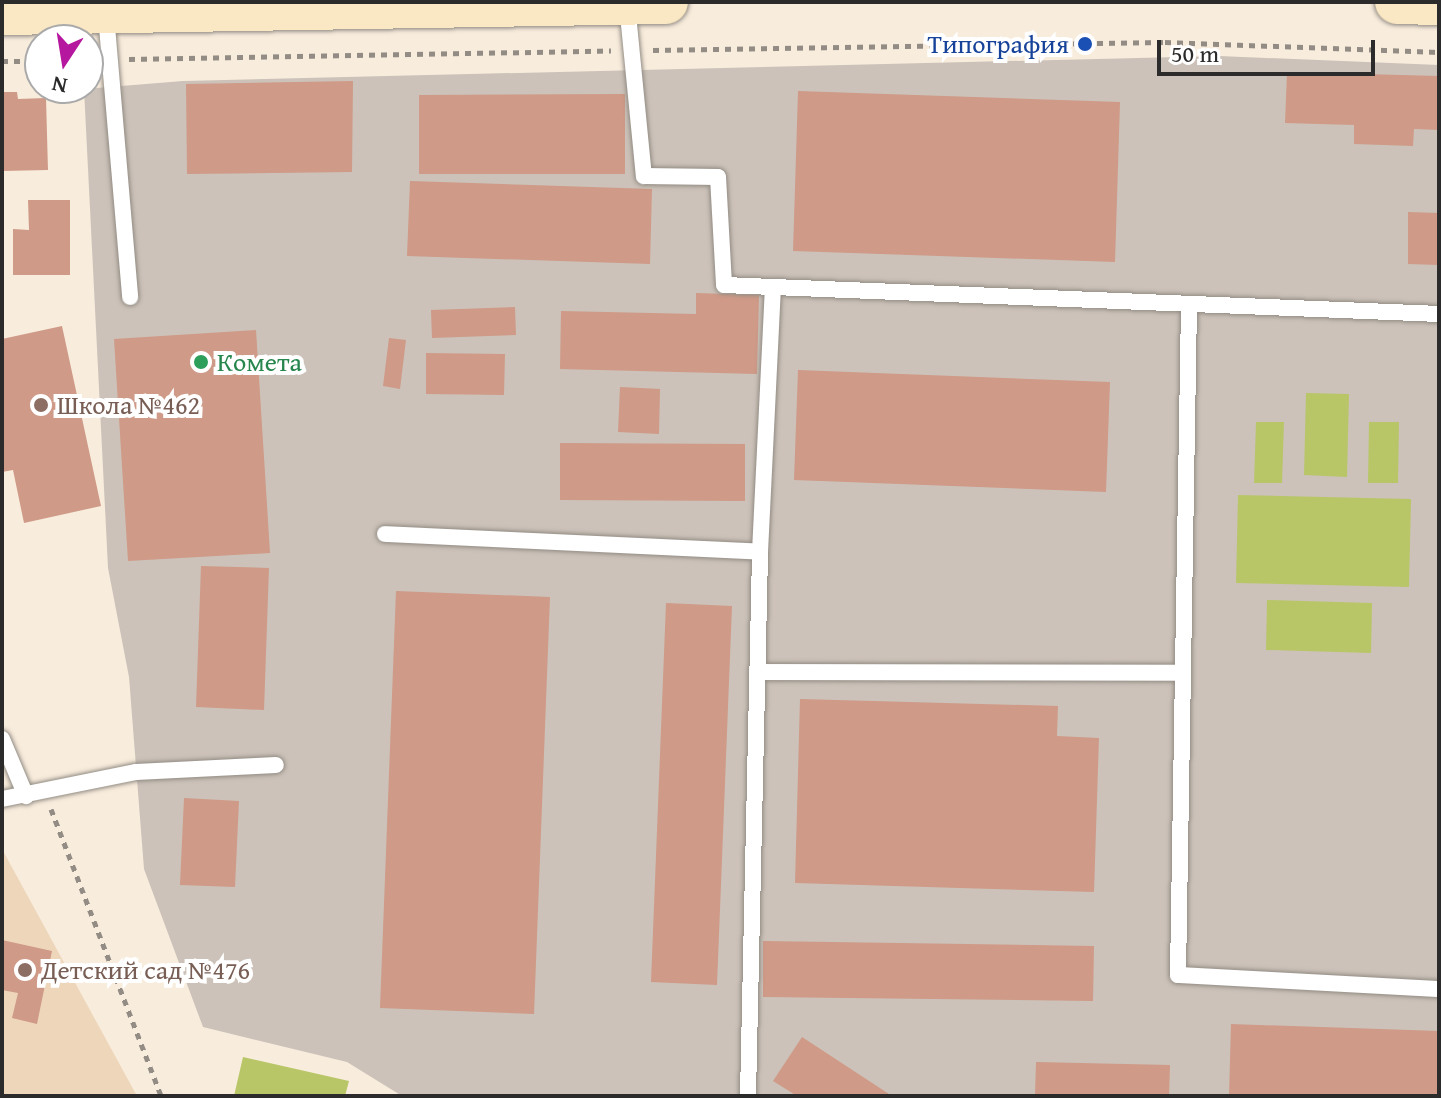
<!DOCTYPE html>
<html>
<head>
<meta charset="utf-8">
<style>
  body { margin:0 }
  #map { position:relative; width:1441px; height:1098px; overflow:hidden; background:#f8ecdc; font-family:"Gentium Book Plus",serif }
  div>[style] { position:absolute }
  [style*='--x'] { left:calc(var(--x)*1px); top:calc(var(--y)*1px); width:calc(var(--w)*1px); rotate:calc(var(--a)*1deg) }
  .built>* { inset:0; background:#eed6bb }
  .industrial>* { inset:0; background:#ccc2b9 }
  .green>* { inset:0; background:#b8c668 }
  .building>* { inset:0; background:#cf9a87 }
  .path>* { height:5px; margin-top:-2.5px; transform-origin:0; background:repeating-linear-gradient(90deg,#928c84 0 6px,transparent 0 12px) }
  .roads { filter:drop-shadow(0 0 2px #928c84) drop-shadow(0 0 2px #928c84) }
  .lane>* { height:16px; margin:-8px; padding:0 8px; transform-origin:8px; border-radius:8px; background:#fff }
  .secondary>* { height:44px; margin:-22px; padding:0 22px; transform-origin:22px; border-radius:22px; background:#fae7c3 }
  .dots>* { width:22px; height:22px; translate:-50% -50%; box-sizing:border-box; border:4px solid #fff; border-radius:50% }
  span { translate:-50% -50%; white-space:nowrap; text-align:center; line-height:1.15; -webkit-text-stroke:8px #fff; paint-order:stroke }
  .transit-label { font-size:26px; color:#164399 }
  .right { translate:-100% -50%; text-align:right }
  .leisure-label { font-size:26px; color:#27864d }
  .left { translate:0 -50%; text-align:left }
  .education-label { font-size:26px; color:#785e54 }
  .frame { position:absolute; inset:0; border:4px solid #2b2b2b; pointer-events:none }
  .north { position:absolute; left:24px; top:24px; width:80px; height:80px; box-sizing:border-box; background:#fff; border:2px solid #aaa; border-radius:50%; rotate:192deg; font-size:22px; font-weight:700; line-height:32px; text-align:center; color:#2b2b2b }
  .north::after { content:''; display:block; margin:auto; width:28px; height:36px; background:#b5179e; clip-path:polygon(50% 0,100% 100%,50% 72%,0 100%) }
  .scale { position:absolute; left:1157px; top:40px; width:218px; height:36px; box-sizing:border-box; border:4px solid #2b2b2b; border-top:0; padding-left:10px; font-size:24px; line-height:28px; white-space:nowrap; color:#2b2b2b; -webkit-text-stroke:6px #fff; paint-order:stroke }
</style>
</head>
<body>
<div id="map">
  <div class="built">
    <div style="clip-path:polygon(2px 849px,137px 1096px,2px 1096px)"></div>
  </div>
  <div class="industrial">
    <div style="clip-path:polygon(1219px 56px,1439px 65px,1439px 1096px,402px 1096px,347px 1062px,203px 1027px,144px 869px,129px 677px,108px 568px,84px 89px,183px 81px)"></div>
  </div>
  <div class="green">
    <div style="clip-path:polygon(1306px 393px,1349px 394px,1347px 477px,1304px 475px)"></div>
    <div style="clip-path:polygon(1256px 422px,1284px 422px,1282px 483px,1254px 483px)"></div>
    <div style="clip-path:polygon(1369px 422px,1399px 422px,1398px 483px,1368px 483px)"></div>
    <div style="clip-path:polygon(1238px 495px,1411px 499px,1409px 587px,1236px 583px)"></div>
    <div style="clip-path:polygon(1267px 600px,1372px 603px,1371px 653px,1266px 650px)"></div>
    <div style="clip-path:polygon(243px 1057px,349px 1081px,345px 1096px,234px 1096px)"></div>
  </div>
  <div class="building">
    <div style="clip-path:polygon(1287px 72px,1439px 76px,1439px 130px,1414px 129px,1413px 146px,1354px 144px,1354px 125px,1285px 123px)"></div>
    <div style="clip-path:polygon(353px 81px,352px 172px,187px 174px,186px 84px)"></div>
    <div style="clip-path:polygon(798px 91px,1120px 102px,1115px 262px,793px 251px)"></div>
    <div style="clip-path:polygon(2px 92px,17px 92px,18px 99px,46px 98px,48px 170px,2px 171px)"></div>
    <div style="clip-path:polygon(625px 94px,625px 174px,419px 174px,419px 95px)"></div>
    <div style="clip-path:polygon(410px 181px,652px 189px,650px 264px,407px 256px)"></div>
    <div style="clip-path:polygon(28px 200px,70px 200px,70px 275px,13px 275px,13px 229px,29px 230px)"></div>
    <div style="clip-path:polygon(1408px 212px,1439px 213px,1439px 265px,1408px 264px)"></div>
    <div style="clip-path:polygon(696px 293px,759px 295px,757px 374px,560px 369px,561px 311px,696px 314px)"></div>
    <div style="clip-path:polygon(515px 307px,516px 335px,432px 338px,431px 310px)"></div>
    <div style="clip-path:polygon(62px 326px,101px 506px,24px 523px,13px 470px,2px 472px,2px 339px)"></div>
    <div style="clip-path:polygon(256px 330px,270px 553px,128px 561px,114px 339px)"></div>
    <div style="clip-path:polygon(389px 338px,406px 340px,400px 389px,383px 386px)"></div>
    <div style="clip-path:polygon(426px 353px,505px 354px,504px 395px,426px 394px)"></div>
    <div style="clip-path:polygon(798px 370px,1110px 382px,1106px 492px,794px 480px)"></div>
    <div style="clip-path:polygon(620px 387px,660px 389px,659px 434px,618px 432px)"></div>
    <div style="clip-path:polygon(560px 443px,745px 444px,745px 501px,560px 500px)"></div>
    <div style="clip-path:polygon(201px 566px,269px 568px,264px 710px,196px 707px)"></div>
    <div style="clip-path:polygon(396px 591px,550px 597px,534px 1014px,380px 1008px)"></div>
    <div style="clip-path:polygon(666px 603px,732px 606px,717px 985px,651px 982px)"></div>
    <div style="clip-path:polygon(800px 699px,1058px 706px,1057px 736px,1099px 738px,1094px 892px,795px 883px)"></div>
    <div style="clip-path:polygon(184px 798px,239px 801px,235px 887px,180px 885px)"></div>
    <div style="clip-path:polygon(2px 940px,52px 951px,37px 1024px,12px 1018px,18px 993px,2px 990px)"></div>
    <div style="clip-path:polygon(763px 941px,1094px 946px,1093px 1001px,763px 997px)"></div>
    <div style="clip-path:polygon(1231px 1024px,1439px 1031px,1439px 1096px,1229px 1096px)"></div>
    <div style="clip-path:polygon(802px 1037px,892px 1096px,797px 1096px,773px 1081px)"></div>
    <div style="clip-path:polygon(1036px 1062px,1170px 1065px,1169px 1096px,1035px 1096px)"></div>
  </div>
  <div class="path">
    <div style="--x:653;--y:50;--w:512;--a:-0.9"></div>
    <div style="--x:1165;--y:42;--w:274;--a:2.1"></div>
    <div style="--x:129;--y:59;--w:482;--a:-1"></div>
    <div style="--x:2;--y:61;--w:38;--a:0"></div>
    <div style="--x:51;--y:809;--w:307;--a:69"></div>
  </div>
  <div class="roads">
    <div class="lane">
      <div style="--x:627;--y:4;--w:173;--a:84.4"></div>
      <div style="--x:644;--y:176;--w:74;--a:0.8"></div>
      <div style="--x:718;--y:177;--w:108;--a:86.8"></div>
      <div style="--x:724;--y:285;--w:716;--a:2.32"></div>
      <div style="--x:106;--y:15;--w:283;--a:85.1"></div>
      <div style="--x:1189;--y:304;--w:671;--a:90.94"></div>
      <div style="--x:1178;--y:975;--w:261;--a:3.1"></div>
      <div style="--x:385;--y:534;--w:375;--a:2.7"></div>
      <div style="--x:760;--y:552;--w:265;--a:-87.2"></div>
      <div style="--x:757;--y:672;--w:426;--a:0.1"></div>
      <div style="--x:2;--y:739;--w:62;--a:67.2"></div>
      <div style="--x:2;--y:799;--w:137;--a:-11.4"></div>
      <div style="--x:136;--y:772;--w:140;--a:-2.9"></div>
      <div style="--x:748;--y:1095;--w:543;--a:-88.73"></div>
    </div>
    <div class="secondary">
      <div style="--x:1397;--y:2;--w:42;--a:1.4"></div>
      <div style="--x:2;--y:13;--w:664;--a:-0.95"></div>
    </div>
  </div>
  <div class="dots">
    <div style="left:1085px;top:44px;background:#1a4fb4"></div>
    <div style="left:201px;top:362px;background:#2e9e5b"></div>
    <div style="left:41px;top:405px;background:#8d6e63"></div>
    <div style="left:25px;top:970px;background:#8d6e63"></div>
  </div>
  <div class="transit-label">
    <span class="right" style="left:1069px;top:44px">Типография</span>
  </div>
  <div class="leisure-label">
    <span class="left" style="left:217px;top:362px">Комета</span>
  </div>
  <div class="education-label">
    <span class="left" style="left:57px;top:405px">Школа №462</span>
    <span class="left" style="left:41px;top:970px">Детский сад №476</span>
  </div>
  <div class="frame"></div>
  <div class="north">N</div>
  <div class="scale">50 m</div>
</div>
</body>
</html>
